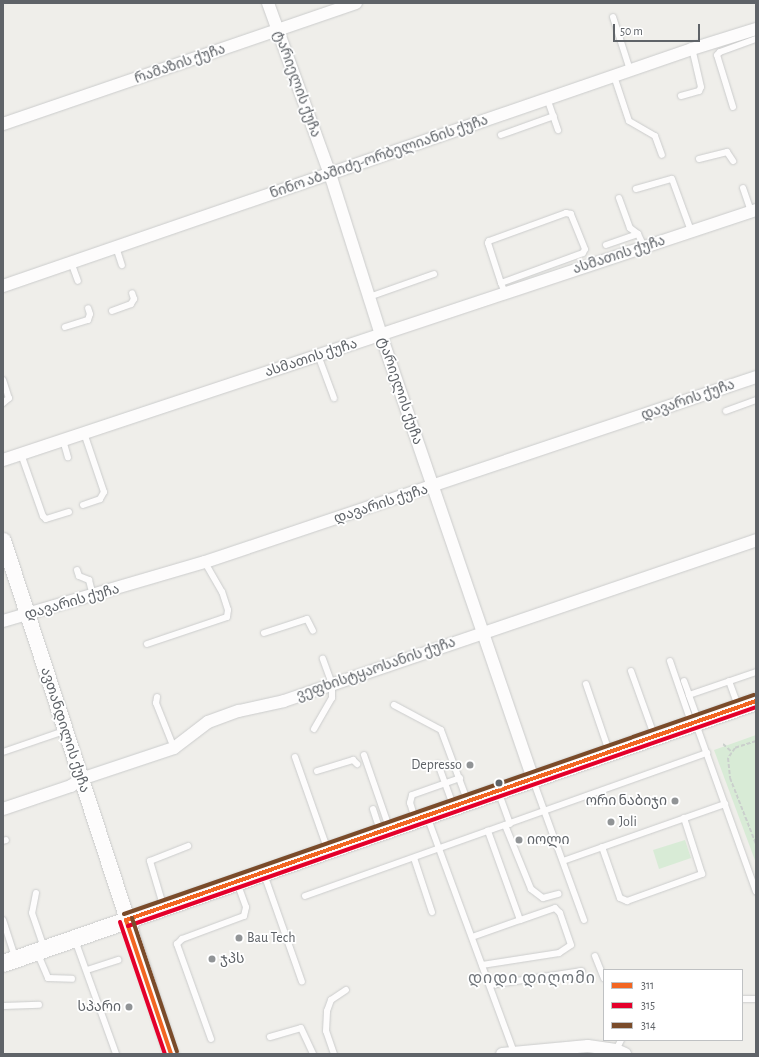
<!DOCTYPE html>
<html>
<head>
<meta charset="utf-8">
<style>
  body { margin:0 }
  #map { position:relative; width:759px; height:1057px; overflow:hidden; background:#efeeea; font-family:"Alegreya Sans","Noto Sans Georgian",sans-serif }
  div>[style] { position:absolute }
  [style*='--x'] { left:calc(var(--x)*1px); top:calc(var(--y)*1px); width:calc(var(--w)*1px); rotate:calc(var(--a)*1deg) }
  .green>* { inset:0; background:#d8ebd6 }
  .path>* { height:2px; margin-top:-1px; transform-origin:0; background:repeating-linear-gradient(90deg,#cacfcc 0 4px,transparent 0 6px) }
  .roads { filter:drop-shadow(0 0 1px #cbcccc) drop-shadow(0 0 1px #cbcccc) }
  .service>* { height:6px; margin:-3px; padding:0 3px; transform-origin:3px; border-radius:3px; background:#fdfcfc }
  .minor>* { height:12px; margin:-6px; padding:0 6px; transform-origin:6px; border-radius:6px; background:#fdfcfc }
  .tertiary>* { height:15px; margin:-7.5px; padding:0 7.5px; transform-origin:7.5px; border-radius:7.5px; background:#fdfcfc }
  .secondary>* { height:17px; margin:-8.5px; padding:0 8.5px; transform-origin:8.5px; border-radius:8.5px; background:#fdfcfc }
  .bus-1>* { height:4px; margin:-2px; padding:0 2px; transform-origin:2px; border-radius:2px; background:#f26522 }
  .bus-2>* { height:4px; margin:-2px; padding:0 2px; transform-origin:2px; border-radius:2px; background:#e4002b }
  .bus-3>* { height:4px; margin:-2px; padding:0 2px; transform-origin:2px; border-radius:2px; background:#7a4b2a }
  .dots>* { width:11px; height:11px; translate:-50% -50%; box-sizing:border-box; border:2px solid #fff; border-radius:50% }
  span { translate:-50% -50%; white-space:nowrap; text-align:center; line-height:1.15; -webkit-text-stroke:3.5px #fff; paint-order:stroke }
  .street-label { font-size:14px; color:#5f6368 }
  .poi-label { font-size:14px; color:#5f6368 }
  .right { translate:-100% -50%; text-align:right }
  .left { translate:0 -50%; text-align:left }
  .quarter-label { font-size:16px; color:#70757a; letter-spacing:1px }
  .frame { position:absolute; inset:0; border:4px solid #5f6368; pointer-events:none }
  .legend { position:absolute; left:603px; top:969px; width:140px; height:72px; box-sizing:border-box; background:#fff; border:1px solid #bfc1c3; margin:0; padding:5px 7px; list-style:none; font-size:12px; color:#5f6368 }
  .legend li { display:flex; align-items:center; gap:8px; height:20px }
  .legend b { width:20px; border:1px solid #bfc1c3 }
  .scale { position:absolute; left:613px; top:24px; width:87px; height:18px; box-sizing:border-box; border:2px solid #5f6368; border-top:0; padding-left:5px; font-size:12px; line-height:14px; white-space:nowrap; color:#5f6368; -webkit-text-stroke:3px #fff; paint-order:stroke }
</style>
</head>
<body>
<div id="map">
  <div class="green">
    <div style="clip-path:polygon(756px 735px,756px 863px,714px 750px)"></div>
    <div style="clip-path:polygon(685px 840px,691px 858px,659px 869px,653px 850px)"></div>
  </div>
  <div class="path">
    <div style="--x:756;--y:741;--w:22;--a:162"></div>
    <div style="--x:735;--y:748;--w:12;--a:125"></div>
    <div style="--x:728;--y:758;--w:20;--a:84"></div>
    <div style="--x:730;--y:778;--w:71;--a:68.5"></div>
    <div style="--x:723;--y:744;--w:12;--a:42"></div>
  </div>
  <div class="roads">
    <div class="service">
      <div style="--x:613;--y:17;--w:56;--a:72.2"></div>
      <div style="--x:614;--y:76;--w:47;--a:71.6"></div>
      <div style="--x:629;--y:121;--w:30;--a:30"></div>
      <div style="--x:655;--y:136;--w:20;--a:70"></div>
      <div style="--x:681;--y:96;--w:19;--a:-16"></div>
      <div style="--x:699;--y:91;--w:4;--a:-63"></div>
      <div style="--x:701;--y:87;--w:39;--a:-103"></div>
      <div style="--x:547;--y:98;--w:34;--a:71"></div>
      <div style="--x:733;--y:107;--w:54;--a:-107.1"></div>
      <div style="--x:717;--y:55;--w:4;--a:-45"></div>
      <div style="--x:720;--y:52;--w:38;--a:-20"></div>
      <div style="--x:501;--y:135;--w:56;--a:-19.7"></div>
      <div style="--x:699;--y:159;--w:29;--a:-14"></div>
      <div style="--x:727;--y:152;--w:11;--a:56"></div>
      <div style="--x:743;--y:188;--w:24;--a:71"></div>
      <div style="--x:636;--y:189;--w:37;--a:-16"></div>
      <div style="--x:672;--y:179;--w:55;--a:69.9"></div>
      <div style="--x:619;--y:198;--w:32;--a:70"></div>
      <div style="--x:630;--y:228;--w:10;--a:37"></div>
      <div style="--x:638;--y:234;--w:14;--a:65"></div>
      <div style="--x:606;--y:245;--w:34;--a:-19"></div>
      <div style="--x:116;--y:247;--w:19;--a:72"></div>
      <div style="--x:71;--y:262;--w:20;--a:70"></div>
      <div style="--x:501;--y:283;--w:87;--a:-20.1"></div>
      <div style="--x:583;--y:253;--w:4;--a:-63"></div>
      <div style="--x:585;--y:249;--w:38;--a:-112"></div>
      <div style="--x:571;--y:214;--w:5;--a:-169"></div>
      <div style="--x:566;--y:213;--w:82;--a:160"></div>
      <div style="--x:489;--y:241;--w:2;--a:117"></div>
      <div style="--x:488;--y:243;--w:42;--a:72"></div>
      <div style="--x:501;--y:283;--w:11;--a:68"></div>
      <div style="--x:369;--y:297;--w:69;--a:-19.5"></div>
      <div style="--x:112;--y:311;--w:20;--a:-20"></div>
      <div style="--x:131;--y:304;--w:6;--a:-59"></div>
      <div style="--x:134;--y:299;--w:6;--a:-108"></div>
      <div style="--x:65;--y:327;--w:24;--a:-17"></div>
      <div style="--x:88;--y:320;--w:6;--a:-72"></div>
      <div style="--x:90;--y:314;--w:6;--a:-108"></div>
      <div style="--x:318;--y:355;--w:46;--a:69.6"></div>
      <div style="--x:3;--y:380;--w:19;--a:72"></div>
      <div style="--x:9;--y:398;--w:8;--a:140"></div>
      <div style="--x:726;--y:411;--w:32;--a:-20"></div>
      <div style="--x:63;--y:440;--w:18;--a:74"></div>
      <div style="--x:21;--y:454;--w:66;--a:70.5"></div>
      <div style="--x:43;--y:516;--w:4;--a:45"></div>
      <div style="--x:46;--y:519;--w:24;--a:-17"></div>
      <div style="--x:83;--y:505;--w:18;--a:-19"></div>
      <div style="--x:100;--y:499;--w:8;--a:-60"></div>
      <div style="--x:104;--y:492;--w:62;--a:-108.7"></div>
      <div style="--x:77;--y:570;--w:6;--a:72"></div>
      <div style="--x:79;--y:576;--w:11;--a:22"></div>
      <div style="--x:89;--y:580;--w:16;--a:76"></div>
      <div style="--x:264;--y:633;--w:45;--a:-18"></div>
      <div style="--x:307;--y:619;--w:13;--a:63"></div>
      <div style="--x:147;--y:644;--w:84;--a:-18.6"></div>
      <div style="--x:227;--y:617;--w:7;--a:-82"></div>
      <div style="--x:228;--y:610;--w:19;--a:-108"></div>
      <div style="--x:222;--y:592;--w:34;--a:-120"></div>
      <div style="--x:670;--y:661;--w:65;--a:71"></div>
      <div style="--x:631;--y:671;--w:68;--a:70.2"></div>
      <div style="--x:684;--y:681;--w:15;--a:70"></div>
      <div style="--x:729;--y:681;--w:27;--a:70"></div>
      <div style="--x:586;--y:684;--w:71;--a:71.1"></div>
      <div style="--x:157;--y:697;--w:6;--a:99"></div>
      <div style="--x:156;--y:703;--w:48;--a:68.2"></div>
      <div style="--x:394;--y:705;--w:53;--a:28"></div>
      <div style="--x:441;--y:730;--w:75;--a:69.6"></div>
      <div style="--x:698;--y:720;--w:27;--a:-110"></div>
      <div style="--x:689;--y:695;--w:71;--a:-18.9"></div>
      <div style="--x:696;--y:724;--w:178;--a:70.3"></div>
      <div style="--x:314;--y:729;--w:36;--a:-60"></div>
      <div style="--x:332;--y:698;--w:14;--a:-90"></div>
      <div style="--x:332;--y:684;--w:27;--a:-110"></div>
      <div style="--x:3;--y:752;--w:65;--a:-19"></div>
      <div style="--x:364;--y:755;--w:76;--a:70.9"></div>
      <div style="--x:295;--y:757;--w:96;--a:70.6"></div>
      <div style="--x:438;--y:764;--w:44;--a:69.9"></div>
      <div style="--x:317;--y:771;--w:38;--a:-17"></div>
      <div style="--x:353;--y:760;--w:6;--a:45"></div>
      <div style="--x:533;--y:780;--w:149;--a:70"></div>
      <div style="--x:498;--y:791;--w:35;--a:70"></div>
      <div style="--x:373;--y:809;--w:22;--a:72"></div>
      <div style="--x:427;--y:816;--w:252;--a:69.8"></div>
      <div style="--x:415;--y:819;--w:17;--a:-107"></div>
      <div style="--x:410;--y:803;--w:8;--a:-76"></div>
      <div style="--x:412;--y:795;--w:51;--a:-19.5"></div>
      <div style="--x:505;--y:825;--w:69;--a:67.9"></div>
      <div style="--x:531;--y:889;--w:15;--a:37"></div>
      <div style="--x:543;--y:898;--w:16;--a:-15"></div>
      <div style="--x:3;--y:841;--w:3;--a:-18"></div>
      <div style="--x:602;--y:847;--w:54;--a:70.6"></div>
      <div style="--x:620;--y:898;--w:8;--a:23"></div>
      <div style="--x:627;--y:901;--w:80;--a:-19.8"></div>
      <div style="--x:702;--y:874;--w:59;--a:-107.8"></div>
      <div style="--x:414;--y:858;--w:57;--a:71.6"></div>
      <div style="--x:563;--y:861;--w:172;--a:-19.4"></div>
      <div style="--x:264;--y:874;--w:114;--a:70.6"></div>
      <div style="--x:36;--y:893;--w:20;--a:101"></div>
      <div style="--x:32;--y:913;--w:36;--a:71"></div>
      <div style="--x:305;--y:896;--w:427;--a:-19.6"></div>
      <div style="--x:163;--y:905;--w:46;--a:-106.5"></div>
      <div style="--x:150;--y:861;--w:41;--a:-21.5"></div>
      <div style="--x:3;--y:920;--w:39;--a:72"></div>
      <div style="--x:472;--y:937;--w:51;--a:-19.5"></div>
      <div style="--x:520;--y:920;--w:95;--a:-109.8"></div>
      <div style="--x:75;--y:940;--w:121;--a:70.2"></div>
      <div style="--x:37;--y:952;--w:28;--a:67"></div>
      <div style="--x:48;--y:978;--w:24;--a:2"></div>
      <div style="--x:595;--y:956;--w:24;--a:68"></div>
      <div style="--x:482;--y:965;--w:78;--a:-8.9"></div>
      <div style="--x:559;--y:953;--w:14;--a:-34"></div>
      <div style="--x:571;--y:945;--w:34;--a:-109"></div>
      <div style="--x:560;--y:913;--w:7;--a:-135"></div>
      <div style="--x:555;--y:908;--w:37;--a:161"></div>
      <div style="--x:87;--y:970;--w:33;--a:-18"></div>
      <div style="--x:490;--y:985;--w:93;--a:-8.7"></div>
      <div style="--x:742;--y:999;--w:14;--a:0"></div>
      <div style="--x:3;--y:1006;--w:36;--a:-2"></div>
      <div style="--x:270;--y:1037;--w:32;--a:-16"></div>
      <div style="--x:301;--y:1028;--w:29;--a:65"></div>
      <div style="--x:211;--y:1039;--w:101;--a:-109.7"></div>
      <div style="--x:177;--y:944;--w:7;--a:-45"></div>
      <div style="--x:182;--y:939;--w:66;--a:-20.4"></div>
      <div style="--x:244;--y:916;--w:9;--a:-77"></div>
      <div style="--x:246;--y:907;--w:27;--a:-110"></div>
      <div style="--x:616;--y:1050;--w:11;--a:-63"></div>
      <div style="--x:334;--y:1054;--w:24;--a:-109"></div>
      <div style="--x:326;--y:1031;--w:20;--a:-87"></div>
      <div style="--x:327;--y:1011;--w:12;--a:-70"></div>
      <div style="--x:331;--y:1000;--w:18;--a:-34"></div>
    </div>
    <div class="minor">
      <div style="--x:268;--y:3;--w:182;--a:70.1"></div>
      <div style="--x:330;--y:174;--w:169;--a:72.4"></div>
      <div style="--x:381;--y:335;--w:469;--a:71.1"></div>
      <div style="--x:3;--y:124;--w:373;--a:-18.9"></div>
      <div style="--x:3;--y:286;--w:729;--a:-18.98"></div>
      <div style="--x:692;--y:49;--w:67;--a:-17.4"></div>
      <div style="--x:3;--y:460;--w:793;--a:-18.37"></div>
      <div style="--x:3;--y:621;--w:210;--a:-16.3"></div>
      <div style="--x:205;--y:562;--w:581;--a:-18.56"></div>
      <div style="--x:3;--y:809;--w:72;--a:-18.7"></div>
      <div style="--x:71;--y:786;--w:12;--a:-35"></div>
      <div style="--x:81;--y:779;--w:98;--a:-18.4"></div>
      <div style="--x:174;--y:748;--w:43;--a:-37.4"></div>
      <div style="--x:208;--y:722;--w:33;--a:-20"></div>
      <div style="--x:239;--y:711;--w:46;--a:-12.5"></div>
      <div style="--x:284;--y:701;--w:499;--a:-18.8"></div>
      <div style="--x:502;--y:1054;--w:86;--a:-5.3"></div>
      <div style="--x:588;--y:1046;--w:28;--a:8"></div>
      <div style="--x:616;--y:1050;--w:10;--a:24"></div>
    </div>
    <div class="tertiary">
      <div style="--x:3;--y:540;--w:541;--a:71.9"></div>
    </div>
    <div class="secondary">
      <div style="--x:3;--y:963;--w:797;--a:-19.18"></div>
    </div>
  </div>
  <div class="bus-1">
    <div style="--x:126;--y:920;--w:667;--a:-19.17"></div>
    <div style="--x:126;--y:920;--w:141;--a:71.4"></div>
  </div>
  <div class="bus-2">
    <div style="--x:120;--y:922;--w:139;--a:71.2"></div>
    <div style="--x:128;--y:926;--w:665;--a:-19.22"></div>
  </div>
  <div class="bus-3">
    <div style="--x:124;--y:914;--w:667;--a:-19.17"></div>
    <div style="--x:132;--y:918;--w:141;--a:71.4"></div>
  </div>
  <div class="dots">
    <div style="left:470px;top:765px;background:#919496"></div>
    <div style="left:499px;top:783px;background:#5f6368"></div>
    <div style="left:675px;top:801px;background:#919496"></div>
    <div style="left:611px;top:822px;background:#919496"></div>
    <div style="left:519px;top:840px;background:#919496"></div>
    <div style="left:239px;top:938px;background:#919496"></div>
    <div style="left:212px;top:959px;background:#919496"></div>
    <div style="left:129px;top:1007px;background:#919496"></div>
  </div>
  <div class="street-label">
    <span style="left:180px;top:64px;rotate:-19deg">რამაზის ქუჩა</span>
    <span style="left:297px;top:84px;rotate:70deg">ტარიელის ქუჩა</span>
    <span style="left:379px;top:157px;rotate:-19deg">ნინო აბაშიძე-ორბელიანის ქუჩა</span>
    <span style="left:619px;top:255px;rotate:-18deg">ასმათის ქუჩა</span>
    <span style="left:311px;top:358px;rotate:-18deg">ასმათის ქუჩა</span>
    <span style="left:400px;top:391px;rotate:71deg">ტარიელის ქუჩა</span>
    <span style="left:688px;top:400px;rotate:-19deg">დავარის ქუჩა</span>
    <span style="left:381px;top:504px;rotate:-18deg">დავარის ქუჩა</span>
    <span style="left:72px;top:602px;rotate:-16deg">დავარის ქუჩა</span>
    <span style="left:376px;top:669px;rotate:-19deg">ვეფხისტყაოსანის ქუჩა</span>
    <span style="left:65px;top:730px;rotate:72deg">ავთანდილის ქუჩა</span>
  </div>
  <div class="poi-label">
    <span class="right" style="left:462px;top:765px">Depresso</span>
    <span class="right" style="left:667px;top:801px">ორი ნაბიჯი</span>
    <span class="left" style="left:619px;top:822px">Joli</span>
    <span class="left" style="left:527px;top:840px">იოლი</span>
    <span class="left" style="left:247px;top:938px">Bau Tech</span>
    <span class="left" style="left:220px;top:959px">ჯპს</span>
    <span class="right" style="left:121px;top:1007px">სპარი</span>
  </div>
  <div class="quarter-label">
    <span style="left:532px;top:978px">დიდი დიღომი</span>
  </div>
  <div class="frame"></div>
  <ul class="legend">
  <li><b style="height:5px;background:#f26522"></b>311</li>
  <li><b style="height:5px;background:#e4002b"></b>315</li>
  <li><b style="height:5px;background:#7a4b2a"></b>314</li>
  </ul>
  <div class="scale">50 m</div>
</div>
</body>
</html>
